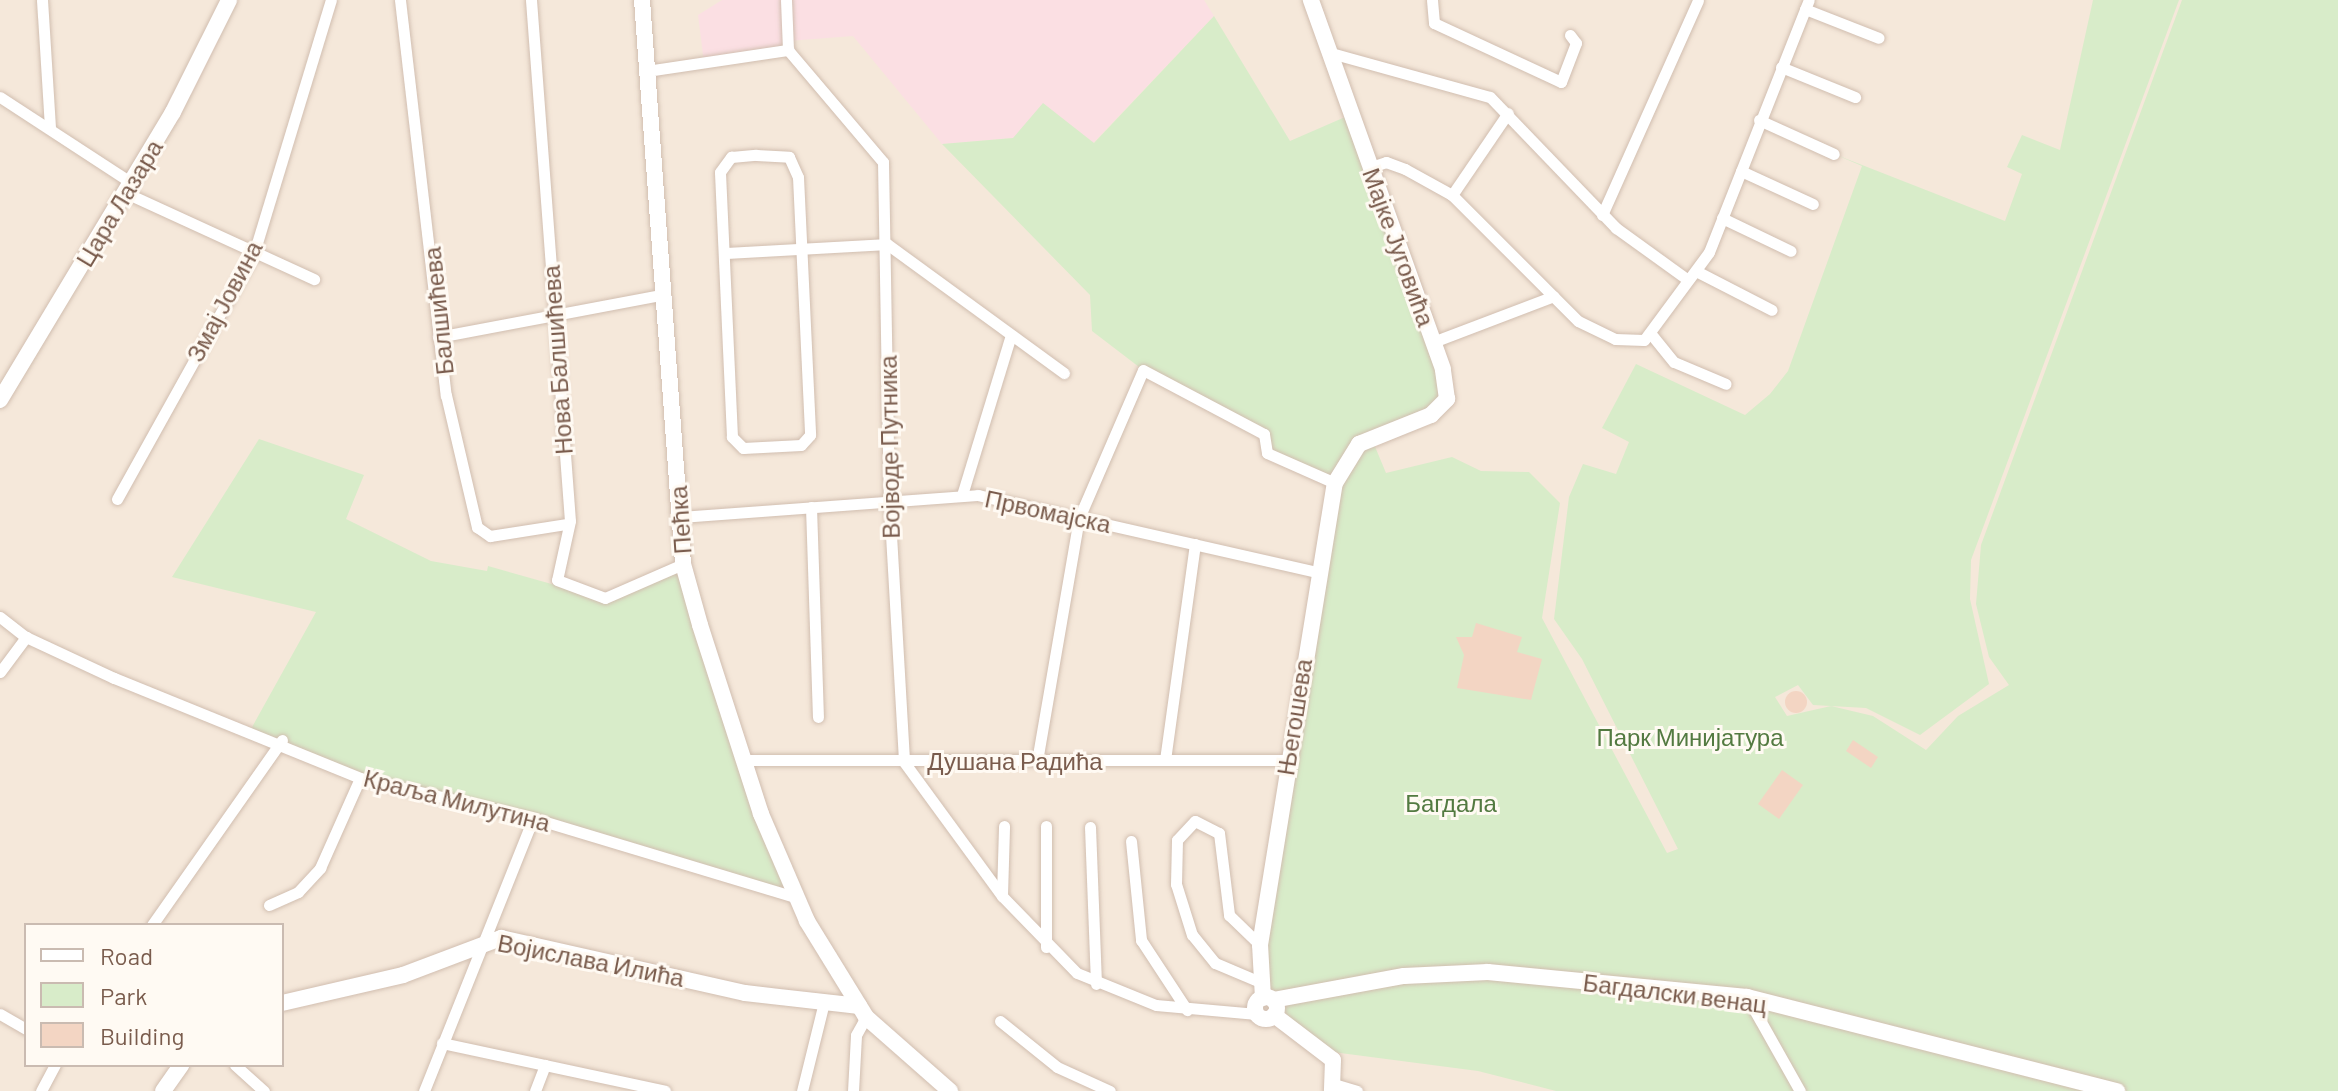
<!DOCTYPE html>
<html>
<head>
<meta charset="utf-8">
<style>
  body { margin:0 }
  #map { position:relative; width:2338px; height:1091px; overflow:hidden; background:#fdf6ec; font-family:Barlow,sans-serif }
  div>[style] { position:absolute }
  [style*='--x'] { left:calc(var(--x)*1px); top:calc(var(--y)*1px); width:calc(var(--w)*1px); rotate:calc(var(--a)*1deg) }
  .residential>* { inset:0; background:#f5e8da }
  .medical>* { inset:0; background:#fbdfe3 }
  .green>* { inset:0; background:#d8ecc9 }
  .building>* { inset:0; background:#f3d5c3 }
  .round { border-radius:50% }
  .roads { filter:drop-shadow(0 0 2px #d1beb0) drop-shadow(0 0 2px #d1beb0) }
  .street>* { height:11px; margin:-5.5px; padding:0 5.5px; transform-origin:5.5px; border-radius:5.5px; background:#fff }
  .secondary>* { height:16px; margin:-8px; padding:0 8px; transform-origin:8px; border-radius:8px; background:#fff }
  .secondary>.ring { margin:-8px; padding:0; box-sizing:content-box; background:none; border:16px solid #fff; border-radius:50% }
  span { translate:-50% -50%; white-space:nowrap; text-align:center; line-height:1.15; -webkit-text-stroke:6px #fffaf3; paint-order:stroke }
  .street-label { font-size:24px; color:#7a5c4d }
  .park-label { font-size:24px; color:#537a41 }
  .legend { position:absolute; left:24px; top:923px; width:260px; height:144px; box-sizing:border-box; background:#fffaf3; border:2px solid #cabbb1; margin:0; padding:10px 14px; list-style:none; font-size:24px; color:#7a5c4d }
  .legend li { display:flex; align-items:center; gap:16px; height:40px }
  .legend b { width:40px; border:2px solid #cabbb1 }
</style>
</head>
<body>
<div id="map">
  <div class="residential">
    <div style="clip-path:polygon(evenodd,0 0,2338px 0,2338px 1091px,0 1091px,0 0,26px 925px,282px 925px,282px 1065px,26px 1065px,26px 925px)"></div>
  </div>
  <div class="medical">
    <div style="clip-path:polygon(722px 0,1204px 0,1214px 16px,1093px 143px,1032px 122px,1013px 138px,942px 144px,853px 36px,788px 41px,788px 50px,704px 63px,698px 15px)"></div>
  </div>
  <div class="green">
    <div style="clip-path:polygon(2093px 0,2179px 0,1971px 560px,1970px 599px,1989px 684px,1920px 735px,1866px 708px,1813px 705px,1798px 685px,1775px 697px,1787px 716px,1831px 706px,1873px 716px,1926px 750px,1958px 716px,2009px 685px,1989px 657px,1976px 604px,1981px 545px,2182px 0,2338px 0,2338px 1091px,1556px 1091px,1478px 1071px,1325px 1051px,1277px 1009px,1260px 982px,1335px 484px,1267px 453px,1264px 434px,1143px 370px,1092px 331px,1090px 295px,942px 144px,1013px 138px,1043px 103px,1094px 143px,1214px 16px,1290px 141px,1352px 114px,1447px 399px,1371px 437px,1386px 473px,1452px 457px,1481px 471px,1529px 472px,1560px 503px,1542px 618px,1667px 853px,1678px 849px,1582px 659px,1554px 619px,1569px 497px,1583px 464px,1616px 474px,1629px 442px,1602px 428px,1636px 364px,1745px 415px,1770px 394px,1788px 371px,1862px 166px,1834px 154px,2005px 221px,2022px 174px,2007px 167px,2022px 135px,2060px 150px)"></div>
    <div style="clip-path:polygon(259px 439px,364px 475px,346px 519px,431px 561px,487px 571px,488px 566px,612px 601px,683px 565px,795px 897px,533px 818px,360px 778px,251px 729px,316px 612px,172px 577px)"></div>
  </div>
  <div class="building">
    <div style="clip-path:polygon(1476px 623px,1522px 637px,1517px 652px,1542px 659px,1531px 700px,1457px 688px,1464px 655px,1456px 637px,1472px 637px)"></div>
    <div class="round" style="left:1785px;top:691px;width:22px;height:22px"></div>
    <div style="clip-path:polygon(1853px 740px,1878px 757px,1871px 768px,1846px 751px)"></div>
    <div style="clip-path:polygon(1782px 770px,1803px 785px,1779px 819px,1758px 804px)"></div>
  </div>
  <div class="roads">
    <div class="street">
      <div style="--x:42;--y:0;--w:127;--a:86.4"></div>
      <div style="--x:400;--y:0;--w:398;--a:83.4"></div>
      <div style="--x:446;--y:395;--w:136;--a:76.8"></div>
      <div style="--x:477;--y:527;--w:16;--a:35"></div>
      <div style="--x:490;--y:536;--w:78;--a:-8.9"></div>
      <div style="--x:531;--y:0;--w:522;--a:85.72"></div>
      <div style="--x:570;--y:521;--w:60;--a:102.4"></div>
      <div style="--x:557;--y:580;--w:51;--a:20.6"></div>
      <div style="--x:605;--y:598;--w:85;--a:-23.6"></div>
      <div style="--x:786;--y:0;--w:50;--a:87.7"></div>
      <div style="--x:788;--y:50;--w:147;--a:49.7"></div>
      <div style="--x:883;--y:162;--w:338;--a:89"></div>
      <div style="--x:889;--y:500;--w:262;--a:86.7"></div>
      <div style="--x:904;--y:762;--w:166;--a:53.8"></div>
      <div style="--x:1002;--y:896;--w:107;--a:45.8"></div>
      <div style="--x:1077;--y:973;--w:85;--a:22.1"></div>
      <div style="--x:1156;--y:1005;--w:101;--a:5.1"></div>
      <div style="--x:1432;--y:0;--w:23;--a:85"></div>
      <div style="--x:1434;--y:23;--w:140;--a:24.9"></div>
      <div style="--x:1561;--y:82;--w:42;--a:-69"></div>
      <div style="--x:1576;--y:43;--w:10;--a:-127"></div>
      <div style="--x:1805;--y:9;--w:79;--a:21.4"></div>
      <div style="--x:1331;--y:53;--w:165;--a:15.5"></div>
      <div style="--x:1490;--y:97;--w:182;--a:46.1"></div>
      <div style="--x:1616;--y:228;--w:84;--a:35.8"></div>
      <div style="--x:1781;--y:67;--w:80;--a:22.1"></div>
      <div style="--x:647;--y:71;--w:143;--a:-8.5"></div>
      <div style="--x:0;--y:97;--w:158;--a:33.1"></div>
      <div style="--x:1759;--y:120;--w:82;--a:24.4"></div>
      <div style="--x:756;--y:155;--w:33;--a:3"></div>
      <div style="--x:789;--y:157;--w:22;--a:66"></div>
      <div style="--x:798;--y:177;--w:258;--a:87.3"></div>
      <div style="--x:810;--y:435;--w:13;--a:132"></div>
      <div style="--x:801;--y:445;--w:58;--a:177"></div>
      <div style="--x:743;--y:448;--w:16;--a:-135"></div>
      <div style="--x:732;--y:437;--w:265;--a:-92.6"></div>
      <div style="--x:720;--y:172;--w:19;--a:-54"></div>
      <div style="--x:731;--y:157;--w:25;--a:-5"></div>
      <div style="--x:1371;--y:167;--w:16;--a:-18"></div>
      <div style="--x:1386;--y:162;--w:20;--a:20"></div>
      <div style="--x:1405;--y:169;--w:54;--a:29"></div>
      <div style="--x:1452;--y:195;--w:178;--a:45"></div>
      <div style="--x:1578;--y:321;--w:41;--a:25.9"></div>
      <div style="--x:1615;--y:339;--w:29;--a:2"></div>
      <div style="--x:1644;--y:340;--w:109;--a:-53.5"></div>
      <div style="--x:1709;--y:252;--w:271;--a:-68.4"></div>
      <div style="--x:1741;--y:171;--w:79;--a:24.6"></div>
      <div style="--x:126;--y:193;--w:207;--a:24.6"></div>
      <div style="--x:1452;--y:195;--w:99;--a:-55.7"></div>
      <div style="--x:1602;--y:215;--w:235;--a:-65.9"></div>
      <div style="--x:1722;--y:218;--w:76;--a:25.6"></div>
      <div style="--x:887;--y:244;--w:219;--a:36.1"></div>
      <div style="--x:727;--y:253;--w:160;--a:-3.2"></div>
      <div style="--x:1696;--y:271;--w:85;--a:27.2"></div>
      <div style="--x:1651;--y:334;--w:36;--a:51"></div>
      <div style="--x:1674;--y:362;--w:56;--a:22.9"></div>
      <div style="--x:438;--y:337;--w:231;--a:-10.7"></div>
      <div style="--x:1433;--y:342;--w:129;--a:-20.8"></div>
      <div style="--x:962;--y:495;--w:167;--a:-73"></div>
      <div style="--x:117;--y:499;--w:282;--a:-60.9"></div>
      <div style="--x:254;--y:253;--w:264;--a:-73.1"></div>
      <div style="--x:811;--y:507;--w:210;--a:88.1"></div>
      <div style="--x:679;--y:517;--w:300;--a:-4.2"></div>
      <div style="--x:978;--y:495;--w:348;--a:12.8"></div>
      <div style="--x:0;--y:617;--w:33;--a:38"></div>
      <div style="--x:26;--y:637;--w:97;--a:25"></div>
      <div style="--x:114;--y:678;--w:266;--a:22.1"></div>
      <div style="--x:360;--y:778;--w:178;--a:13"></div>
      <div style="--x:533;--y:818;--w:274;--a:16.8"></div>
      <div style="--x:0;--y:672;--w:44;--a:-53.4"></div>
      <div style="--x:742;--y:760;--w:545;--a:0"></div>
      <div style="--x:1165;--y:760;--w:218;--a:-82.1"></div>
      <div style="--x:1037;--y:761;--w:247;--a:-80.2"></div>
      <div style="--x:1079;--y:518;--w:161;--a:-66.6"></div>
      <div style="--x:1143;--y:370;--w:137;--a:27.9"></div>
      <div style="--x:1264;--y:434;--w:19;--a:81"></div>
      <div style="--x:1267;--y:453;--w:74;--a:23.8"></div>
      <div style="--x:1090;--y:827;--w:157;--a:87.8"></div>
      <div style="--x:1131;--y:841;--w:100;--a:84.2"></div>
      <div style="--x:1141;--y:940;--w:84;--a:56.7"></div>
      <div style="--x:1002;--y:895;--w:69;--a:-88.3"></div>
      <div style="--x:269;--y:905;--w:32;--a:-24"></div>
      <div style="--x:298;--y:892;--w:33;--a:-47"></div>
      <div style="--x:320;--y:868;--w:98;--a:-66"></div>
      <div style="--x:152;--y:925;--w:226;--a:-54.9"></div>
      <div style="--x:1046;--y:947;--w:121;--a:-90"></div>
      <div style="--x:1260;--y:982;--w:49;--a:-157.1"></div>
      <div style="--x:1215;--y:963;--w:36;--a:-129"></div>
      <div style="--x:1192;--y:935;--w:53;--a:-107.4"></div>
      <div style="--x:1176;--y:884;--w:44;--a:-88.7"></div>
      <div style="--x:1177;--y:840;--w:26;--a:-47"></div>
      <div style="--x:1195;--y:821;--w:27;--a:27"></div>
      <div style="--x:1219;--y:833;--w:83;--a:83"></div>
      <div style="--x:1229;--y:915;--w:43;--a:44.1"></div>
      <div style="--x:1747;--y:997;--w:108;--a:60.6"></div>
      <div style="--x:0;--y:1014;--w:30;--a:30"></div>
      <div style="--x:1000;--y:1021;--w:73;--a:38.9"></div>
      <div style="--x:1057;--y:1067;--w:58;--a:24.4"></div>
      <div style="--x:442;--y:1043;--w:228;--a:12.1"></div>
      <div style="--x:235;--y:1065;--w:39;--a:42"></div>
      <div style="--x:1334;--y:1084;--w:24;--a:17"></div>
      <div style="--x:41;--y:1091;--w:30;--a:-62"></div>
      <div style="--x:424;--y:1091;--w:294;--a:-68.2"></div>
      <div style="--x:535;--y:1091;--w:28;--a:-69"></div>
      <div style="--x:802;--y:1091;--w:88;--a:-76.1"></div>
      <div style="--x:853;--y:1091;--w:56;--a:-86.9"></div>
      <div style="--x:856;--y:1035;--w:21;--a:-61"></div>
    </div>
    <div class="secondary">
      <div style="--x:642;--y:0;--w:565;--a:85.84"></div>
      <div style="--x:683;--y:564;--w:63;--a:74.4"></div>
      <div style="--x:700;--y:625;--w:199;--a:72.1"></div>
      <div style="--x:761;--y:814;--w:116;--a:66.7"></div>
      <div style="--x:807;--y:921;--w:113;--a:58.4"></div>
      <div style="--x:866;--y:1017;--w:112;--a:41.4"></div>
      <div style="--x:0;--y:400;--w:336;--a:-59"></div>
      <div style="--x:173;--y:112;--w:125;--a:-63.4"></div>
      <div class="ring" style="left:1255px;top:997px;width:6px;height:6px"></div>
      <div style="--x:1263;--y:998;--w:53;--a:-93.2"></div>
      <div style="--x:1260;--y:945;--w:468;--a:-80.8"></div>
      <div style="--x:1335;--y:483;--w:46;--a:-58.4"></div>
      <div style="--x:1359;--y:444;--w:78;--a:-21.9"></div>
      <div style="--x:1431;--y:415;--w:23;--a:-45"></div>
      <div style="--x:1447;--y:399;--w:30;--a:-98"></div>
      <div style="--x:1443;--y:369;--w:392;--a:-109.7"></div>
      <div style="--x:1273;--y:1000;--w:133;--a:-10.4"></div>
      <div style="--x:1404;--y:976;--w:84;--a:-2.7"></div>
      <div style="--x:1488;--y:972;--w:260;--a:5.5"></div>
      <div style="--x:1747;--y:997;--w:382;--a:14.3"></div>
      <div style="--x:282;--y:1003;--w:124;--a:-13"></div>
      <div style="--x:403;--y:975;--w:105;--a:-20.7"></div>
      <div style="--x:501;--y:938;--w:250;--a:12.7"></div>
      <div style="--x:745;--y:993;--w:115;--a:6.5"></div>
      <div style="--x:1274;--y:1015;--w:74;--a:37.3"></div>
      <div style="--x:1333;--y:1060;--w:31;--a:92"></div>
      <div style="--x:163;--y:1091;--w:32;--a:-55"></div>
    </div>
  </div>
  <div class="street-label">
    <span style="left:119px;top:203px;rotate:-59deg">Цара Лазара</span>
    <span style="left:1399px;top:247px;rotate:70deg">Мајке Југовића</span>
    <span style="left:224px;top:301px;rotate:-62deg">Змај Јовина</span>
    <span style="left:438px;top:311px;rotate:-96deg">Балшићева</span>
    <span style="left:557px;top:360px;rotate:-94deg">Нова Балшићева</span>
    <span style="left:889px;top:447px;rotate:-91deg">Војводе Путника</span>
    <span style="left:1048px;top:511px;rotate:12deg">Првомајска</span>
    <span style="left:680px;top:520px;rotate:-94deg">Пећка</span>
    <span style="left:1294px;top:717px;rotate:-81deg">Његошева</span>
    <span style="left:1015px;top:761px">Душана Радића</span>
    <span style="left:457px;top:800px;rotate:14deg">Краља Милутина</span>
    <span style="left:591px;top:960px;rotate:11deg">Војислава Илића</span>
    <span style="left:1675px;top:993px;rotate:7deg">Багдалски венац</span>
  </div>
  <div class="park-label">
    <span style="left:1690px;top:737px">Парк Минијатура</span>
    <span style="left:1451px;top:803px">Багдала</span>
  </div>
  <ul class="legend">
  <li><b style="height:10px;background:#fff"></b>Road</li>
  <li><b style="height:22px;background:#d8ecc9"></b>Park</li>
  <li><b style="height:22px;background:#f3d5c3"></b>Building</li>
  </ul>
</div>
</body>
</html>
